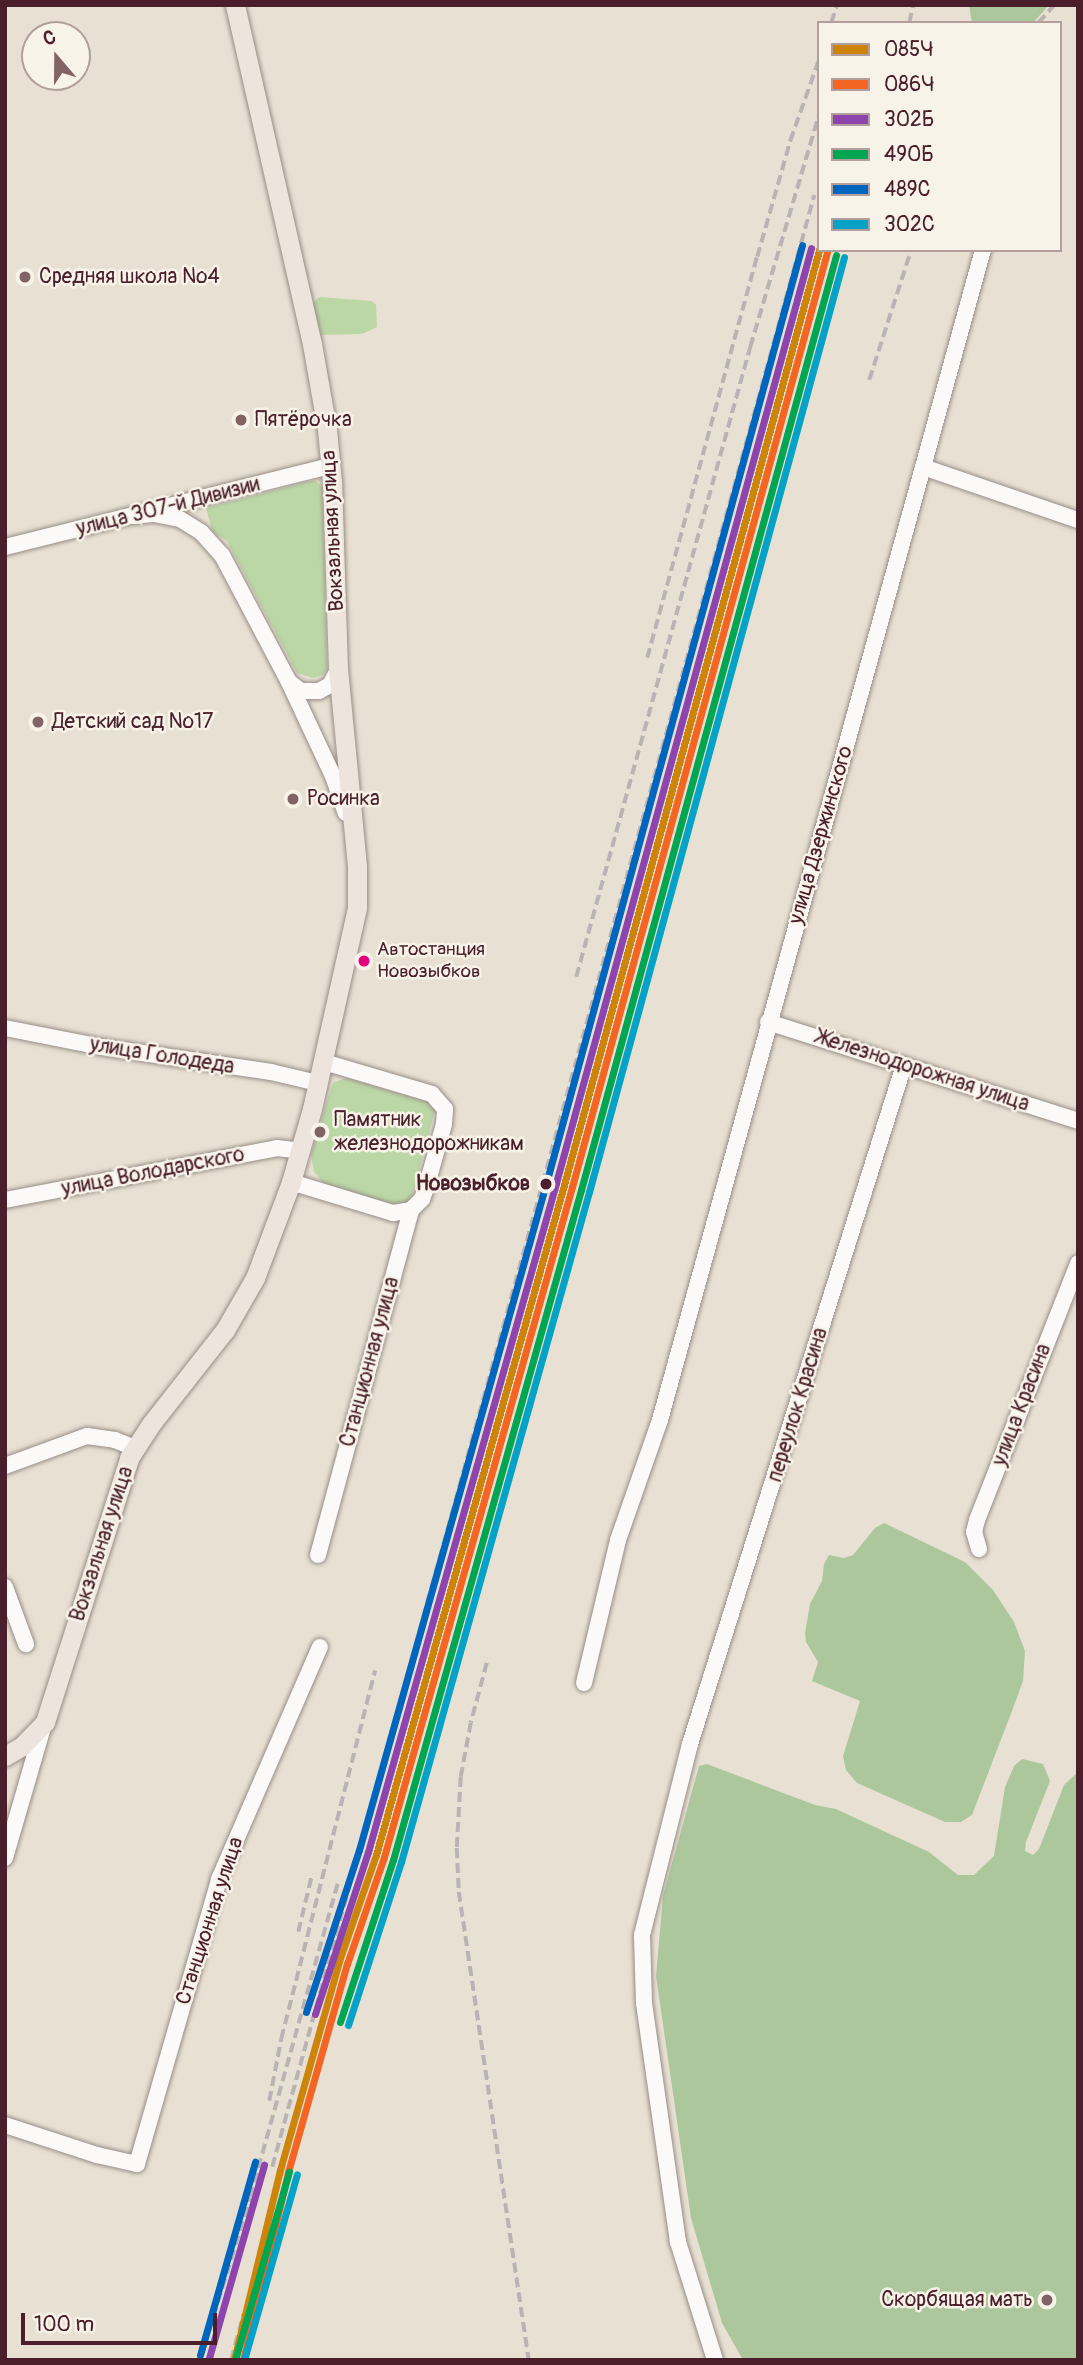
<!DOCTYPE html>
<html>
<head>
<meta charset="utf-8">
<style>
  body { margin:0 }
  #map { position:relative; width:1083px; height:2365px; overflow:hidden; background:#e8e1d3; font-family:Pangolin,sans-serif }
  div>[style] { position:absolute }
  [style*='--x'] { left:calc(var(--x)*1px); top:calc(var(--y)*1px); width:calc(var(--w)*1px); rotate:calc(var(--a)*1deg) }
  .green>* { inset:0; background:#bcd7a6 }
  .forest>* { inset:0; background:#acc79c }
  .roads { filter:drop-shadow(0 0 2px #988d88) drop-shadow(0 0 2px #988d88) }
  .minor>* { height:16px; margin:-8px; padding:0 8px; transform-origin:8px; border-radius:8px; background:#fcfaf8 }
  .major>* { height:19px; margin:-9.5px; padding:0 9.5px; transform-origin:9.5px; border-radius:9.5px; background:#ede5dd }
  .rail>* { height:3.5px; margin-top:-1.75px; transform-origin:0; background:repeating-linear-gradient(90deg,#b9b3b3 0 10px,transparent 0 15px) }
  .rail-1>* { height:7px; margin:-3.5px; padding:0 3.5px; transform-origin:3.5px; border-radius:3.5px; background:#cc840b }
  .rail-2>* { height:7px; margin:-3.5px; padding:0 3.5px; transform-origin:3.5px; border-radius:3.5px; background:#f26522 }
  .rail-3>* { height:7px; margin:-3.5px; padding:0 3.5px; transform-origin:3.5px; border-radius:3.5px; background:#8e44ad }
  .rail-4>* { height:7px; margin:-3.5px; padding:0 3.5px; transform-origin:3.5px; border-radius:3.5px; background:#00a651 }
  .rail-5>* { height:7px; margin:-3.5px; padding:0 3.5px; transform-origin:3.5px; border-radius:3.5px; background:#0065bd }
  .rail-6>* { height:7px; margin:-3.5px; padding:0 3.5px; transform-origin:3.5px; border-radius:3.5px; background:#04a2c6 }
  .dots>* { width:19px; height:19px; translate:-50% -50%; box-sizing:border-box; border:4px solid #f7f3e8; border-radius:50% }
  span { translate:-50% -50%; white-space:nowrap; text-align:center; line-height:1.15; -webkit-text-stroke:5px #f7f3e8; paint-order:stroke }
  .bus-label { font-size:19px; color:#4a1f2b }
  .left { translate:0 -50%; text-align:left }
  .poi-label { font-size:21px; color:#4a1f2b }
  .right { translate:-100% -50%; text-align:right }
  .street-label { font-size:21px; color:#4a1f2b }
  .stop-label { font-size:21px; color:#4a1f2b; font-weight:700 }
  .frame { position:absolute; inset:0; border:7px solid #4a1f2b; pointer-events:none }
  .legend { position:absolute; left:817px; top:21px; width:245px; height:231px; box-sizing:border-box; background:#f7f3e8; border:2px solid #b29e9c; margin:0; padding:9px 12px; list-style:none; font-size:21px; color:#4a1f2b }
  .legend li { display:flex; align-items:center; gap:14px; height:35px }
  .legend b { width:35px; border:2px solid #b29e9c }
  .north { position:absolute; left:21px; top:21px; width:70px; height:70px; box-sizing:border-box; background:#f7f3e8; border:2px solid #b29e9c; border-radius:50%; rotate:340deg; font-size:19px; font-weight:700; line-height:28px; text-align:center; color:#4a1f2b }
  .north::after { content:''; display:block; margin:auto; width:24px; height:32px; background:#816366; clip-path:polygon(50% 0,100% 100%,50% 72%,0 100%) }
  .scale { position:absolute; left:21px; top:2313px; width:196px; height:32px; box-sizing:border-box; border:4px solid #4a1f2b; border-top:0; padding-left:9px; font-size:21px; line-height:24px; white-space:nowrap; color:#4a1f2b; -webkit-text-stroke:5px #f7f3e8; paint-order:stroke }
</style>
</head>
<body>
<div id="map">
  <div class="green">
    <div style="clip-path:polygon(319px 297px,372px 301px,376px 305px,377px 327px,362px 334px,322px 335px,318px 333px,312px 304px)"></div>
    <div style="clip-path:polygon(311px 481px,316px 481px,322px 487px,327px 669px,323px 675px,313px 678px,297px 673px,227px 541px,212px 531px,206px 508px)"></div>
    <div style="clip-path:polygon(347px 1078px,428px 1102px,435px 1110px,411px 1200px,407px 1205px,396px 1208px,326px 1186px,314px 1172px,311px 1155px,331px 1088px,334px 1082px)"></div>
  </div>
  <div class="forest">
    <div style="clip-path:polygon(969px 5px,1049px 5px,1033px 23px,972px 23px)"></div>
    <div style="clip-path:polygon(884px 1523px,965px 1562px,993px 1590px,1014px 1622px,1025px 1651px,1023px 1681px,1012px 1711px,972px 1815px,961px 1822px,945px 1822px,857px 1783px,846px 1770px,843px 1756px,860px 1701px,812px 1681px,818px 1662px,806px 1642px,805px 1633px,810px 1604px,822px 1581px,824px 1564px,829px 1555px,844px 1558px,853px 1555px,875px 1528px)"></div>
    <div style="clip-path:polygon(1022px 1759px,1043px 1764px,1050px 1781px,1026px 1842px,1025px 1851px,1033px 1855px,1039px 1849px,1064px 1785px,1078px 1772px,1078px 2360px,743px 2360px,722px 2323px,691px 2218px,656px 1976px,663px 1896px,699px 1766px,707px 1764px,815px 1805px,836px 1809px,929px 1852px,958px 1875px,974px 1875px,994px 1856px,1005px 1787px,1014px 1766px)"></div>
  </div>
  <div class="roads">
    <div class="minor">
      <div style="--x:923;--y:467;--w:164;--a:18.9"></div>
      <div style="--x:134;--y:516;--w:20;--a:-6"></div>
      <div style="--x:154;--y:514;--w:26;--a:11"></div>
      <div style="--x:180;--y:519;--w:25;--a:32"></div>
      <div style="--x:201;--y:532;--w:31;--a:48"></div>
      <div style="--x:222;--y:555;--w:141;--a:62.2"></div>
      <div style="--x:288;--y:680;--w:106;--a:64.9"></div>
      <div style="--x:333;--y:776;--w:39;--a:71"></div>
      <div style="--x:5;--y:547;--w:336;--a:-14"></div>
      <div style="--x:289;--y:682;--w:15;--a:37"></div>
      <div style="--x:301;--y:691;--w:18;--a:0"></div>
      <div style="--x:319;--y:691;--w:13;--a:-29"></div>
      <div style="--x:330;--y:685;--w:17;--a:-62"></div>
      <div style="--x:768;--y:1022;--w:325;--a:17.7"></div>
      <div style="--x:5;--y:1028;--w:99;--a:11.1"></div>
      <div style="--x:102;--y:1047;--w:171;--a:8.4"></div>
      <div style="--x:271;--y:1072;--w:48;--a:13.2"></div>
      <div style="--x:291;--y:1182;--w:107;--a:16.9"></div>
      <div style="--x:393;--y:1213;--w:18;--a:-9"></div>
      <div style="--x:411;--y:1210;--w:16;--a:-45"></div>
      <div style="--x:422;--y:1199;--w:12;--a:-70"></div>
      <div style="--x:426;--y:1188;--w:66;--a:-74.3"></div>
      <div style="--x:444;--y:1124;--w:15;--a:-86"></div>
      <div style="--x:445;--y:1109;--w:20;--a:-131"></div>
      <div style="--x:432;--y:1094;--w:113;--a:-163.5"></div>
      <div style="--x:5;--y:1200;--w:277;--a:-10.8"></div>
      <div style="--x:277;--y:1148;--w:23;--a:7"></div>
      <div style="--x:5;--y:1466;--w:87;--a:-20.1"></div>
      <div style="--x:87;--y:1436;--w:28;--a:8"></div>
      <div style="--x:115;--y:1440;--w:22;--a:22"></div>
      <div style="--x:979;--y:1549;--w:18;--a:-106"></div>
      <div style="--x:974;--y:1532;--w:12;--a:-76"></div>
      <div style="--x:977;--y:1520;--w:276;--a:-68.5"></div>
      <div style="--x:318;--y:1555;--w:357;--a:-74.9"></div>
      <div style="--x:5;--y:1587;--w:61;--a:69.8"></div>
      <div style="--x:584;--y:1683;--w:147;--a:-76.6"></div>
      <div style="--x:618;--y:1540;--w:127;--a:-70.7"></div>
      <div style="--x:660;--y:1420;--w:1214;--a:-74.57"></div>
      <div style="--x:5;--y:1858;--w:140;--a:-73.8"></div>
      <div style="--x:5;--y:2125;--w:97;--a:18.1"></div>
      <div style="--x:97;--y:2155;--w:41;--a:12.7"></div>
      <div style="--x:137;--y:2164;--w:297;--a:-73.9"></div>
      <div style="--x:219;--y:1879;--w:253;--a:-66.5"></div>
      <div style="--x:715;--y:2360;--w:124;--a:-107.4"></div>
      <div style="--x:678;--y:2242;--w:241;--a:-98.1"></div>
      <div style="--x:644;--y:2003;--w:68;--a:-91.7"></div>
      <div style="--x:642;--y:1935;--w:197;--a:-75.9"></div>
      <div style="--x:690;--y:1744;--w:712;--a:-72.51"></div>
    </div>
    <div class="major">
      <div style="--x:5;--y:1756;--w:20;--a:-30"></div>
      <div style="--x:22;--y:1746;--w:33;--a:-46"></div>
      <div style="--x:45;--y:1722;--w:277;--a:-72.3"></div>
      <div style="--x:129;--y:1458;--w:40;--a:-57.1"></div>
      <div style="--x:151;--y:1424;--w:120;--a:-51.8"></div>
      <div style="--x:225;--y:1330;--w:60;--a:-60"></div>
      <div style="--x:255;--y:1278;--w:103;--a:-69.4"></div>
      <div style="--x:291;--y:1182;--w:76;--a:-74"></div>
      <div style="--x:312;--y:1109;--w:206;--a:-77.4"></div>
      <div style="--x:357;--y:908;--w:42;--a:-90"></div>
      <div style="--x:357;--y:866;--w:197;--a:-95.5"></div>
      <div style="--x:338;--y:670;--w:188;--a:-91.8"></div>
      <div style="--x:332;--y:482;--w:53;--a:-95.4"></div>
      <div style="--x:327;--y:429;--w:86;--a:-100"></div>
      <div style="--x:312;--y:344;--w:348;--a:-102.8"></div>
    </div>
  </div>
  <div class="rail">
    <div style="--x:831;--y:23;--w:19;--a:-72"></div>
    <div style="--x:909;--y:23;--w:18;--a:-77"></div>
    <div style="--x:1038;--y:23;--w:24;--a:-48"></div>
    <div style="--x:869;--y:380;--w:137;--a:-72.1"></div>
    <div style="--x:647;--y:658;--w:416;--a:-74.7"></div>
    <div style="--x:757;--y:257;--w:121;--a:-74.1"></div>
    <div style="--x:790;--y:141;--w:87;--a:-70.5"></div>
    <div style="--x:576;--y:977;--w:654;--a:-74.56"></div>
    <div style="--x:750;--y:347;--w:243;--a:-73.5"></div>
    <div style="--x:487;--y:1663;--w:62;--a:104.9"></div>
    <div style="--x:471;--y:1723;--w:55;--a:100.5"></div>
    <div style="--x:461;--y:1777;--w:71;--a:93.2"></div>
    <div style="--x:457;--y:1848;--w:44;--a:87.4"></div>
    <div style="--x:459;--y:1892;--w:473;--a:81.5"></div>
    <div style="--x:298;--y:1932;--w:60;--a:-76.4"></div>
    <div style="--x:269;--y:2101;--w:63;--a:-79"></div>
    <div style="--x:281;--y:2039;--w:380;--a:-75.7"></div>
    <div style="--x:272;--y:2167;--w:2045;--a:-74.63"></div>
    <div style="--x:200;--y:2360;--w:170;--a:-72.9"></div>
    <div style="--x:250;--y:2197;--w:327;--a:-74.4"></div>
    <div style="--x:231;--y:2360;--w:47;--a:-75.1"></div>
  </div>
  <div class="rail-1">
    <div style="--x:234;--y:2360;--w:195;--a:-76.4"></div>
    <div style="--x:280;--y:2170;--w:217;--a:-74.2"></div>
    <div style="--x:339;--y:1961;--w:112;--a:-70.8"></div>
    <div style="--x:376;--y:1855;--w:696;--a:-74.33"></div>
    <div style="--x:564;--y:1185;--w:969;--a:-74.74"></div>
  </div>
  <div class="rail-2">
    <div style="--x:243;--y:2360;--w:193;--a:-76.5"></div>
    <div style="--x:288;--y:2172;--w:216;--a:-74.2"></div>
    <div style="--x:347;--y:1964;--w:113;--a:-70.9"></div>
    <div style="--x:384;--y:1857;--w:696;--a:-74.33"></div>
    <div style="--x:572;--y:1187;--w:969;--a:-74.74"></div>
  </div>
  <div class="rail-3">
    <div style="--x:315;--y:2014;--w:170;--a:-71.9"></div>
    <div style="--x:368;--y:1852;--w:695;--a:-74.3"></div>
    <div style="--x:556;--y:1183;--w:969;--a:-74.74"></div>
    <div style="--x:209;--y:2358;--w:201;--a:-74.1"></div>
  </div>
  <div class="rail-4">
    <div style="--x:340;--y:2022;--w:170;--a:-71.9"></div>
    <div style="--x:393;--y:1860;--w:696;--a:-74.33"></div>
    <div style="--x:581;--y:1190;--w:969;--a:-74.74"></div>
    <div style="--x:235;--y:2360;--w:196;--a:-74"></div>
  </div>
  <div class="rail-5">
    <div style="--x:306;--y:2012;--w:170;--a:-71.9"></div>
    <div style="--x:359;--y:1850;--w:696;--a:-74.33"></div>
    <div style="--x:547;--y:1180;--w:969;--a:-74.74"></div>
    <div style="--x:200;--y:2355;--w:201;--a:-74.1"></div>
  </div>
  <div class="rail-6">
    <div style="--x:348;--y:2025;--w:171;--a:-72"></div>
    <div style="--x:401;--y:1862;--w:696;--a:-74.33"></div>
    <div style="--x:589;--y:1192;--w:969;--a:-74.74"></div>
    <div style="--x:244;--y:2360;--w:193;--a:-74.1"></div>
  </div>
  <div class="dots">
    <div style="left:25px;top:277px;background:#816366"></div>
    <div style="left:241px;top:420px;background:#816366"></div>
    <div style="left:38px;top:722px;background:#816366"></div>
    <div style="left:293px;top:799px;background:#816366"></div>
    <div style="left:364px;top:961px;background:#e5007d"></div>
    <div style="left:320px;top:1132px;background:#816366"></div>
    <div style="left:546px;top:1184px;background:#4a1f2b"></div>
    <div style="left:1047px;top:2300px;background:#816366"></div>
  </div>
  <div class="bus-label">
    <span class="left" style="left:377px;top:961px">Автостанция<br>Новозыбков</span>
  </div>
  <div class="poi-label">
    <span class="left" style="left:39px;top:277px">Средняя школа №4</span>
    <span class="left" style="left:255px;top:420px">Пятёрочка</span>
    <span class="left" style="left:52px;top:722px">Детский сад №17</span>
    <span class="left" style="left:307px;top:799px">Росинка</span>
    <span class="left" style="left:334px;top:1132px">Памятник<br>железнодорожникам</span>
    <span class="right" style="left:1033px;top:2300px">Скорбящая мать</span>
  </div>
  <div class="street-label">
    <span style="left:168px;top:507px;rotate:-14deg">улица 307-й Дивизии</span>
    <span style="left:333px;top:531px;rotate:-93deg">Вокзальная улица</span>
    <span style="left:821px;top:835px;rotate:-74deg">улица Дзержинского</span>
    <span style="left:162px;top:1056px;rotate:9deg">улица Голодеда</span>
    <span style="left:923px;top:1071px;rotate:18deg">Железнодорожная улица</span>
    <span style="left:153px;top:1172px;rotate:-11deg">улица Володарского</span>
    <span style="left:370px;top:1362px;rotate:-75deg">Станционная улица</span>
    <span style="left:798px;top:1405px;rotate:-73deg">переулок Красина</span>
    <span style="left:1022px;top:1405px;rotate:-69deg">улица Красина</span>
    <span style="left:102px;top:1544px;rotate:-72deg">Вокзальная улица</span>
    <span style="left:210px;top:1921px;rotate:-72deg">Станционная улица</span>
  </div>
  <div class="stop-label">
    <span class="right" style="left:530px;top:1184px">Новозыбков</span>
  </div>
  <div class="frame"></div>
  <ul class="legend">
  <li><b style="height:9px;background:#cc840b"></b>085Ч</li>
  <li><b style="height:9px;background:#f26522"></b>086Ч</li>
  <li><b style="height:9px;background:#8e44ad"></b>302Б</li>
  <li><b style="height:9px;background:#00a651"></b>490Б</li>
  <li><b style="height:9px;background:#0065bd"></b>489С</li>
  <li><b style="height:9px;background:#04a2c6"></b>302С</li>
  </ul>
  <div class="north">С</div>
  <div class="scale">100 m</div>
</div>
</body>
</html>
